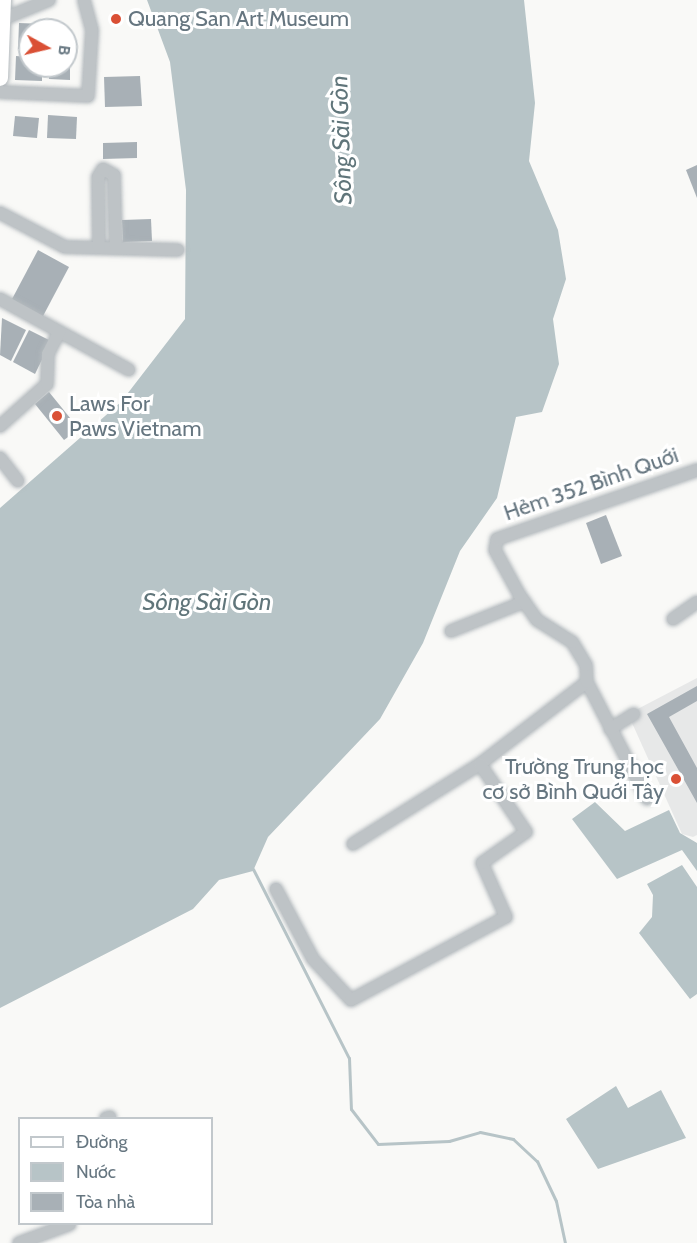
<!DOCTYPE html>
<html>
<head>
<meta charset="utf-8">
<style>
  body { margin:0 }
  #map { position:relative; width:697px; height:1243px; overflow:hidden; background:#f9f9f7; font-family:Cabin,sans-serif }
  div>[style] { position:absolute }
  [style*='--x'] { left:calc(var(--x)*1px); top:calc(var(--y)*1px); width:calc(var(--w)*1px); rotate:calc(var(--a)*1deg) }
  .built>* { inset:0; background:#e7e8e8 }
  .water>* { inset:0; background:#b7c4c7 }
  .stream>* { height:3px; margin:-1.5px; padding:0 1.5px; transform-origin:1.5px; border-radius:1.5px; background:#b7c4c7 }
  .building>* { inset:0; background:#a8b0b6 }
  .roads { filter:drop-shadow(0 0 2px #b3b9bd) drop-shadow(0 0 2px #b3b9bd) }
  .street>* { height:12px; margin:-6px; padding:0 6px; transform-origin:6px; border-radius:6px; background:#bec3c6 }
  .secondary>* { height:16px; margin:-8px; padding:0 8px; transform-origin:8px; border-radius:8px; background:#fff }
  .dots>* { width:16px; height:16px; translate:-50% -50%; box-sizing:border-box; border:3px solid #fff; border-radius:50% }
  span { translate:-50% -50%; white-space:nowrap; text-align:center; line-height:1.15; -webkit-text-stroke:6px #fff; paint-order:stroke }
  .poi-label { font-size:22px; color:#667680 }
  .left { translate:0 -50%; text-align:left }
  .right { translate:-100% -50%; text-align:right }
  .street-label { font-size:22px; color:#667680 }
  .water-label { font-size:24px; color:#60757a; font-style:italic }
  .legend { position:absolute; left:18px; top:1117px; width:195px; height:108px; box-sizing:border-box; background:#fff; border:2px solid #c2c8cc; margin:0; padding:8px 10px; list-style:none; font-size:18px; color:#667680 }
  .legend li { display:flex; align-items:center; gap:12px; height:30px }
  .legend b { width:30px; border:2px solid #c2c8cc }
  .north { position:absolute; left:18px; top:18px; width:60px; height:60px; box-sizing:border-box; background:#fff; border:2px solid #c2c8cc; border-radius:50%; rotate:98deg; font-size:16px; font-weight:700; line-height:24px; text-align:center; color:#667680 }
  .north::after { content:''; display:block; margin:auto; width:21px; height:27px; background:#da5035; clip-path:polygon(50% 0,100% 100%,50% 72%,0 100%) }
</style>
</head>
<body>
<div id="map">
  <div class="built">
    <div style="clip-path:polygon(697px 678px,697px 835px,693px 837px,682px 834px,628px 714px)"></div>
  </div>
  <div class="water">
    <div style="clip-path:polygon(147px 0,524px 0,535px 103px,529px 161px,558px 230px,566px 279px,553px 319px,559px 364px,542px 412px,516px 417px,497px 498px,460px 551px,423px 643px,380px 719px,268px 837px,253px 871px,219px 880px,193px 909px,0 1008px,0 508px,121px 402px,185px 319px,186px 190px,170px 62px)"></div>
    <div style="clip-path:polygon(595px 802px,625px 831px,669px 810px,680px 833px,697px 843px,697px 871px,682px 850px,617px 879px,572px 819px)"></div>
    <div style="clip-path:polygon(682px 865px,697px 887px,697px 994px,690px 999px,639px 933px,652px 917px,653px 895px,647px 884px)"></div>
    <div style="clip-path:polygon(616px 1086px,628px 1108px,661px 1090px,686px 1138px,598px 1169px,566px 1119px)"></div>
  </div>
  <div class="stream">
    <div style="--x:253;--y:869;--w:212;--a:63.1"></div>
    <div style="--x:349;--y:1058;--w:51;--a:87.8"></div>
    <div style="--x:351;--y:1109;--w:44;--a:52.4"></div>
    <div style="--x:378;--y:1144;--w:71;--a:-2.4"></div>
    <div style="--x:449;--y:1141;--w:32;--a:-16"></div>
    <div style="--x:480;--y:1132;--w:34;--a:12"></div>
    <div style="--x:513;--y:1139;--w:33;--a:43"></div>
    <div style="--x:537;--y:1161;--w:44;--a:64.6"></div>
    <div style="--x:556;--y:1201;--w:43;--a:77.9"></div>
  </div>
  <div class="building">
    <div style="clip-path:polygon(19px 23px,45px 24px,44px 30px,30px 30px,30px 50px,18px 49px)"></div>
    <div style="clip-path:polygon(66px 54px,70px 54px,70px 80px,49px 79px,49px 66px,66px 66px)"></div>
    <div style="clip-path:polygon(16px 56px,30px 57px,30px 66px,42px 66px,42px 81px,15px 80px)"></div>
    <div style="clip-path:polygon(140px 76px,142px 106px,105px 107px,104px 77px)"></div>
    <div style="clip-path:polygon(48px 115px,77px 117px,76px 139px,47px 138px)"></div>
    <div style="clip-path:polygon(15px 116px,39px 118px,37px 138px,13px 136px)"></div>
    <div style="clip-path:polygon(137px 142px,137px 158px,103px 159px,103px 143px)"></div>
    <div style="clip-path:polygon(697px 165px,697px 198px,686px 170px)"></div>
    <div style="clip-path:polygon(151px 219px,152px 241px,123px 242px,122px 220px)"></div>
    <div style="clip-path:polygon(38px 250px,69px 267px,42px 318px,11px 301px)"></div>
    <div style="clip-path:polygon(2px 318px,26px 330px,11px 361px,0 355px)"></div>
    <div style="clip-path:polygon(29px 330px,51px 341px,35px 374px,13px 362px)"></div>
    <div style="clip-path:polygon(49px 392px,79px 429px,64px 440px,35px 404px)"></div>
    <div style="clip-path:polygon(606px 515px,622px 556px,601px 564px,586px 523px)"></div>
    <div style="clip-path:polygon(697px 686px,697px 701px,669px 717px,697px 768px,697px 803px,647px 714px)"></div>
  </div>
  <div class="roads">
    <div class="street">
      <div style="--x:3;--y:19;--w:50;--a:-22.4"></div>
      <div style="--x:0;--y:92;--w:88;--a:2.6"></div>
      <div style="--x:88;--y:96;--w:66;--a:-86.5"></div>
      <div style="--x:92;--y:30;--w:31;--a:-105"></div>
      <div style="--x:0;--y:213;--w:73;--a:27.6"></div>
      <div style="--x:65;--y:247;--w:113;--a:1.5"></div>
      <div style="--x:99;--y:248;--w:71;--a:-90.8"></div>
      <div style="--x:98;--y:177;--w:9;--a:-58"></div>
      <div style="--x:103;--y:169;--w:13;--a:29"></div>
      <div style="--x:114;--y:175;--w:73;--a:88.4"></div>
      <div style="--x:0;--y:299;--w:147;--a:28.8"></div>
      <div style="--x:0;--y:426;--w:63;--a:-41.8"></div>
      <div style="--x:47;--y:384;--w:30;--a:-88"></div>
      <div style="--x:48;--y:354;--w:25;--a:-63"></div>
      <div style="--x:0;--y:458;--w:29;--a:52"></div>
      <div style="--x:673;--y:619;--w:29;--a:-35"></div>
      <div style="--x:451;--y:631;--w:79;--a:-21.7"></div>
      <div style="--x:587;--y:682;--w:131;--a:62.7"></div>
      <div style="--x:610;--y:729;--w:28;--a:-32"></div>
      <div style="--x:353;--y:844;--w:150;--a:-32.2"></div>
      <div style="--x:480;--y:764;--w:135;--a:-37.5"></div>
      <div style="--x:587;--y:682;--w:17;--a:-93"></div>
      <div style="--x:586;--y:665;--w:27;--a:-121"></div>
      <div style="--x:572;--y:642;--w:41;--a:-147.8"></div>
      <div style="--x:537;--y:620;--w:32;--a:-125"></div>
      <div style="--x:519;--y:594;--w:50;--a:-118.6"></div>
      <div style="--x:495;--y:550;--w:11;--a:-80"></div>
      <div style="--x:497;--y:539;--w:212;--a:-19"></div>
      <div style="--x:276;--y:889;--w:79;--a:62.1"></div>
      <div style="--x:313;--y:959;--w:56;--a:47.2"></div>
      <div style="--x:351;--y:1000;--w:176;--a:-28.2"></div>
      <div style="--x:506;--y:917;--w:59;--a:-114"></div>
      <div style="--x:482;--y:863;--w:54;--a:-35.2"></div>
      <div style="--x:526;--y:832;--w:82;--a:-124.1"></div>
      <div style="--x:106;--y:1118;--w:4;--a:-14"></div>
      <div style="--x:19;--y:1243;--w:54;--a:-20.4"></div>
    </div>
    <div class="secondary">
      <div style="--x:0;--y:78;--w:78;--a:-87.8"></div>
    </div>
  </div>
  <div class="dots">
    <div style="left:116px;top:19px;background:#da5035"></div>
    <div style="left:57px;top:416px;background:#da5035"></div>
    <div style="left:676px;top:779px;background:#da5035"></div>
  </div>
  <div class="poi-label">
    <span class="left" style="left:128px;top:19px">Quang San Art Museum</span>
    <span class="left" style="left:69px;top:416px">Laws For<br>Paws Vietnam</span>
    <span class="right" style="left:664px;top:779px">Trường Trung học<br>cơ sở Bình Quới Tây</span>
  </div>
  <div class="street-label">
    <span style="left:591px;top:484px;rotate:-19deg">Hẻm 352 Bình Quới</span>
  </div>
  <div class="water-label">
    <span style="left:341px;top:140px;rotate:-92deg">Sông Sài Gòn</span>
    <span style="left:207px;top:602px">Sông Sài Gòn</span>
  </div>
  <ul class="legend">
  <li><b style="height:8px;background:#fff"></b>Đường</li>
  <li><b style="height:16px;background:#b7c4c7"></b>Nước</li>
  <li><b style="height:16px;background:#a8b0b6"></b>Tòa nhà</li>
  </ul>
  <div class="north">B</div>
</div>
</body>
</html>
